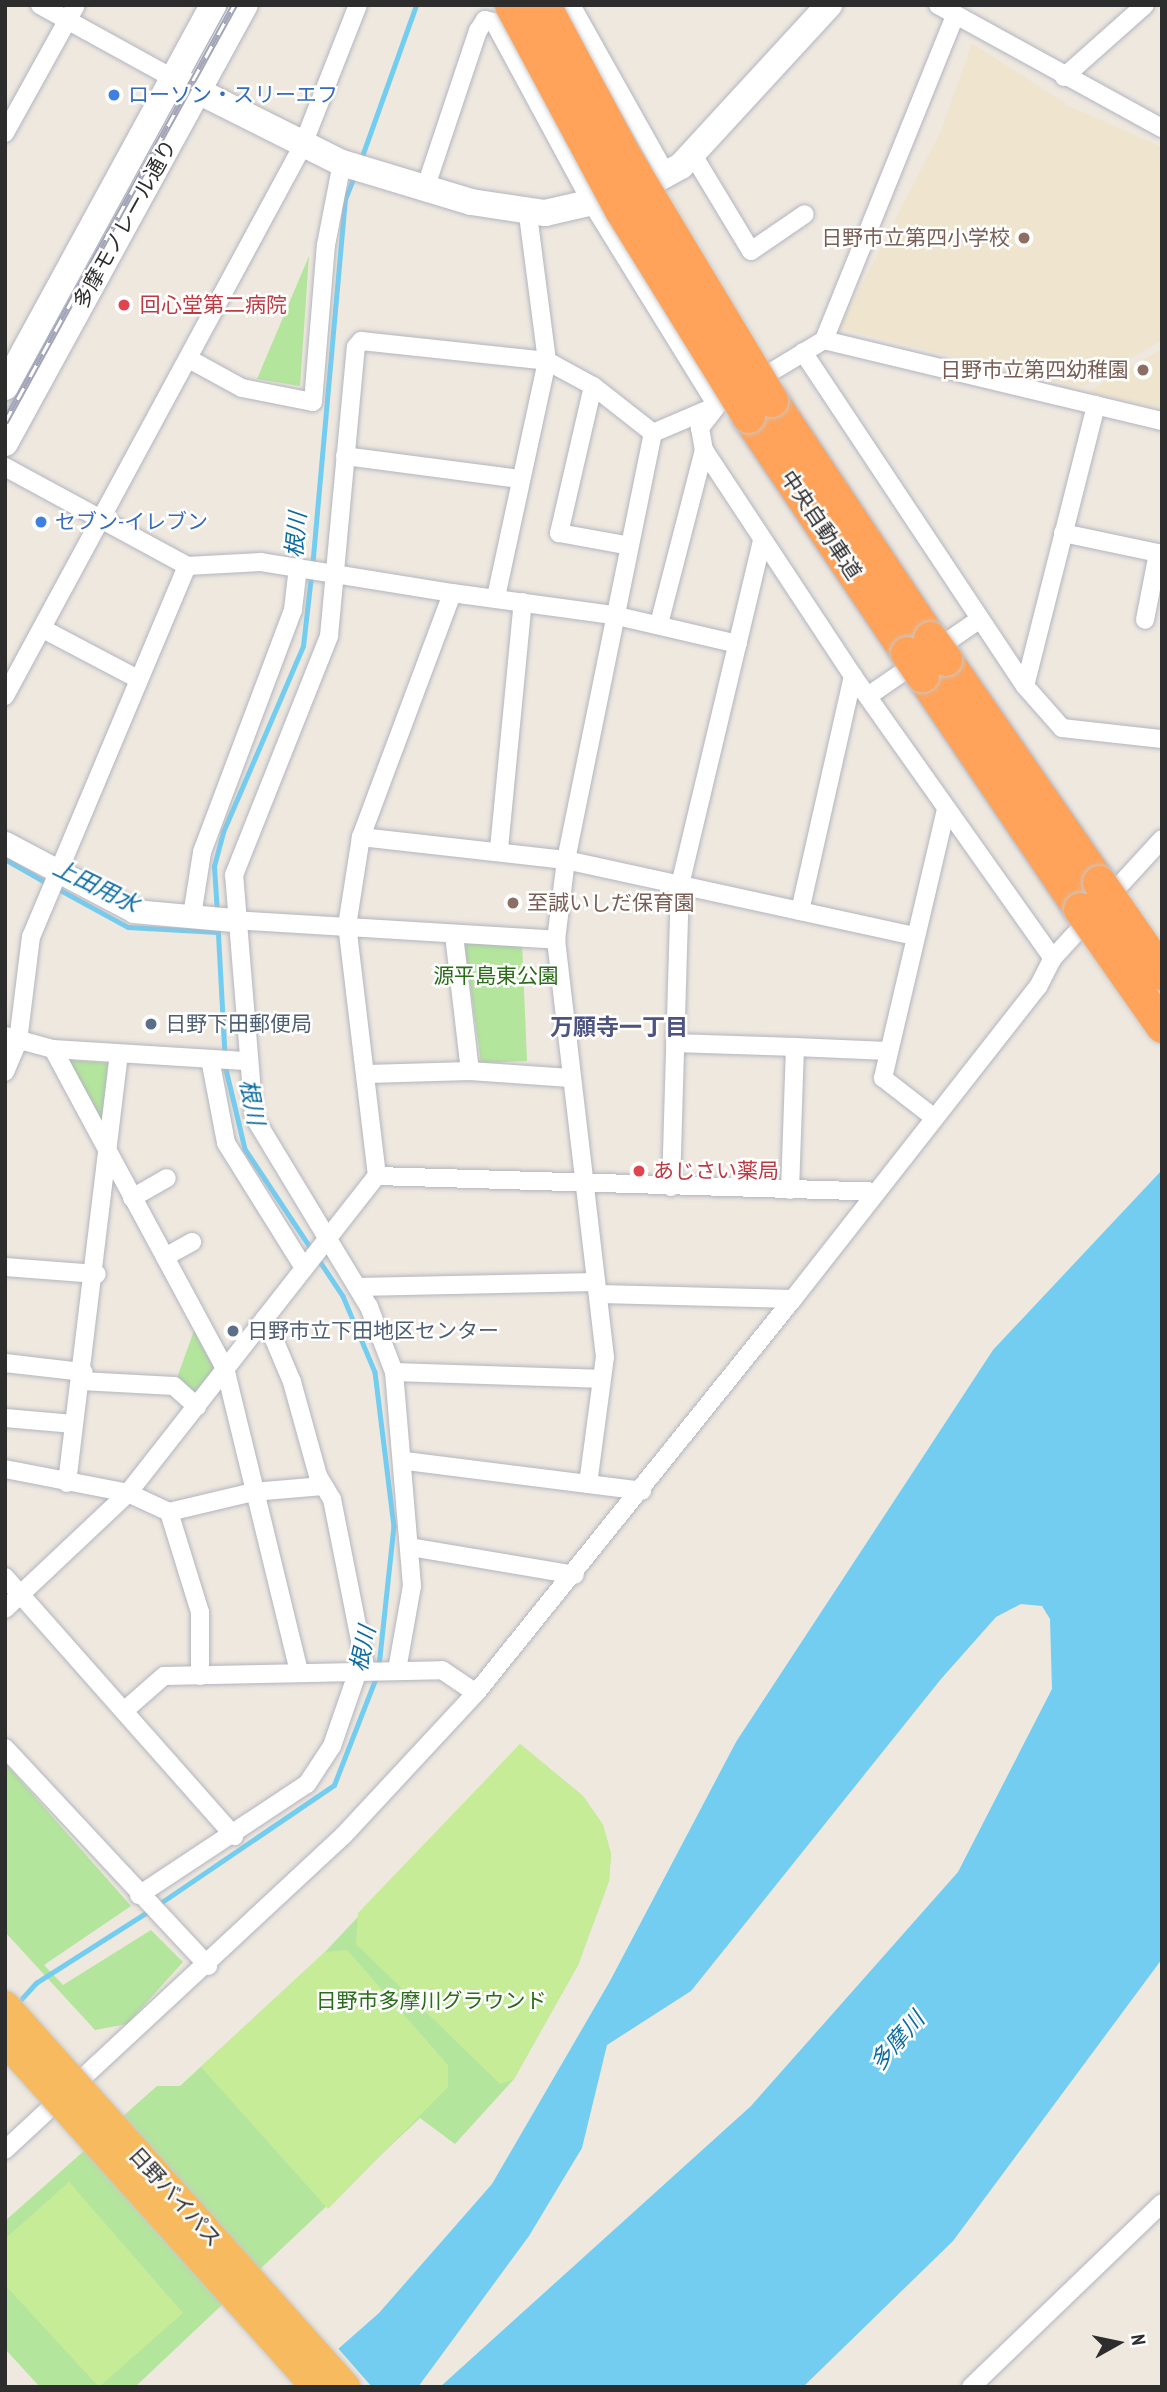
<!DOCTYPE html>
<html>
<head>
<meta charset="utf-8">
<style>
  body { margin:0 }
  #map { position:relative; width:1167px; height:2392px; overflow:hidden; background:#eee8df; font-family:"PT Sans Narrow","Noto Sans JP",sans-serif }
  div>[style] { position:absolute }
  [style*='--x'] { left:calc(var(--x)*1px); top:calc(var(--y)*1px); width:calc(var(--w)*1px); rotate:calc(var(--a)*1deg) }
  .education>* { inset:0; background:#efe5cf }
  .green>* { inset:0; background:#b4e59c }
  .pitch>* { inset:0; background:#c7ec98 }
  .water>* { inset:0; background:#73cdf0 }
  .pier>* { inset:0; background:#eee8df }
  .stream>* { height:4.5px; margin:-2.25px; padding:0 2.25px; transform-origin:2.25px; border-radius:2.25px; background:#73cdf0 }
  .roads { filter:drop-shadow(0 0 2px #b3b5c0) drop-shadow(0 0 2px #b3b5c0) }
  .minor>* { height:18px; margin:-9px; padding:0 9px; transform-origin:9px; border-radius:9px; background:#fff }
  .tertiary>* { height:23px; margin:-11.5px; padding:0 11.5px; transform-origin:11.5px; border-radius:11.5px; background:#fff }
  .secondary>* { height:26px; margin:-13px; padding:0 13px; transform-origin:13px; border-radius:13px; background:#fff }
  .motorway>* { height:33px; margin:-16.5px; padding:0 16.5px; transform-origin:16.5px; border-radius:16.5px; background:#ffa35a }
  .rail>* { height:7px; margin-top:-3.5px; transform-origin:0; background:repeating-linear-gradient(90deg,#fff 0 13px,#a2a4b7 0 26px); box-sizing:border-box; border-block:2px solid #a2a4b7 }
  .bridges { filter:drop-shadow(0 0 2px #c8c8c8) drop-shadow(0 0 2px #c8c8c8) }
  .trunk-bridge>* { height:30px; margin:-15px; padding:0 15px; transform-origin:15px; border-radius:15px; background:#f8ba5e }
  .motorway-bridge>* { height:33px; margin:-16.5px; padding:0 16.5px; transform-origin:16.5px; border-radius:16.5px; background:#ffa35a }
  .dots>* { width:19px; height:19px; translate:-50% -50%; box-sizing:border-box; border:4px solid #fff; border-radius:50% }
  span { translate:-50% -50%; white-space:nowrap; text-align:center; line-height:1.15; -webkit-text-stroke:5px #fff; paint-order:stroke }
  .shop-label { font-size:21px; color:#366cbe }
  .left { translate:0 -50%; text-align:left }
  .street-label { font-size:21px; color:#2d2d2d }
  .education-label { font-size:21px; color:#785e54 }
  .right { translate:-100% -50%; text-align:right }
  .health-label { font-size:21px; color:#be3a42 }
  .park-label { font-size:21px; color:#2a6c1a }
  .service-label { font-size:21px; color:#4e5e75 }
  .water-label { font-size:23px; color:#0d6ca1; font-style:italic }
  .neighbourhood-label { font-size:23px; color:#4c547f; font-weight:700 }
  .frame { position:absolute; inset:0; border:7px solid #2d2d2d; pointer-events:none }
  .north { position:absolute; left:1083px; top:2308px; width:70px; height:70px; -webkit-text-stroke:5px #fff; paint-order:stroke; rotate:81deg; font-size:19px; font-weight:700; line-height:28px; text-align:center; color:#2d2d2d }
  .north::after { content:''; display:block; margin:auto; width:24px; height:32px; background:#2d2d2d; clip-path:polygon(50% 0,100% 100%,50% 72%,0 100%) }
</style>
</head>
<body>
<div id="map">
  <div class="education">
    <div style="clip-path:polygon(972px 43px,1071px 107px,1162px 147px,1162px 340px,1081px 388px,839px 328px,940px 133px)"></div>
    <div style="clip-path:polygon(1162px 349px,1162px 408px,1087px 392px)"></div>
  </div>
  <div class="green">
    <div style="clip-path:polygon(309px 256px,300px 386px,257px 379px)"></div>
    <div style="clip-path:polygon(464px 940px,522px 942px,527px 1061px,481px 1063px)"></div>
    <div style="clip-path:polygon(69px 1060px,108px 1063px,103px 1116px,98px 1117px)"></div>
    <div style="clip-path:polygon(195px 1328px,225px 1368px,197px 1407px,174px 1386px)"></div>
    <div style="clip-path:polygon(520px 1744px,583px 1796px,603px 1825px,611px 1854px,609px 1881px,578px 1965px,514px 2079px,455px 2144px,420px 2118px,135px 2387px,40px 2387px,5px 2349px,5px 2221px,157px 2086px,180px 2086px,325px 1952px)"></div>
    <div style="clip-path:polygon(5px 1763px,131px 1906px,44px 1965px,63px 1985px,151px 1930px,183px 1962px,127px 2024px,95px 2030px,5px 1932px)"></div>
  </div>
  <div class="pitch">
    <div style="clip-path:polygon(520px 1744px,583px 1796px,603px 1825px,611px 1854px,609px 1881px,578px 1965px,514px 2079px,500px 2084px,356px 1944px,358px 1913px)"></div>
    <div style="clip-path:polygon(347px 1950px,448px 2065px,448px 2087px,328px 2209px,201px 2067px,325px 1952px)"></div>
    <div style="clip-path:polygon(69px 2182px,183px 2313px,99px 2387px,5px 2285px,5px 2239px)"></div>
  </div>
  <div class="water">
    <div style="clip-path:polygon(1162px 1170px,1162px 1959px,953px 2241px,803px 2387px,440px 2387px,751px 2106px,958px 1872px,1052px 1689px,1050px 1619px,1042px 1606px,1021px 1604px,996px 1617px,941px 1679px,691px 1991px,607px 2045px,582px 2148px,529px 2236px,418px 2387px,295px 2387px,379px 2313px,492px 2184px,610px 1981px,736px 1742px,993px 1350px)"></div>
  </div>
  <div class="pier">
    <div style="clip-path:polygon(336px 2346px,372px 2387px,292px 2387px,292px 2384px)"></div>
  </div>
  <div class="stream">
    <div style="--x:361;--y:159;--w:164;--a:-70.3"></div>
    <div style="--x:312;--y:568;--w:370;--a:-84.9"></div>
    <div style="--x:345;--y:199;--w:24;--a:-68"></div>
    <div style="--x:5;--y:859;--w:48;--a:29.7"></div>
    <div style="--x:55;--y:887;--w:83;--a:28.7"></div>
    <div style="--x:128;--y:927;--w:90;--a:3.2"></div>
    <div style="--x:217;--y:913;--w:47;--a:-93.7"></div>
    <div style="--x:214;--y:866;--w:35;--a:-75"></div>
    <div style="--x:223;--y:832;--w:202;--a:-66.7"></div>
    <div style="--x:303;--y:646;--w:70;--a:-83.5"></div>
    <div style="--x:218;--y:925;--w:131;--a:86.9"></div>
    <div style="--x:225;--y:1065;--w:86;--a:76.6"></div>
    <div style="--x:245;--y:1149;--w:121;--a:56.4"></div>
    <div style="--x:317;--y:1257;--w:47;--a:56.3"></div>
    <div style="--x:343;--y:1296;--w:82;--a:67.2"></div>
    <div style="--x:375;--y:1372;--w:155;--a:83"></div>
    <div style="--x:394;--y:1526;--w:141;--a:96.1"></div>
    <div style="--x:156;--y:1906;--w:215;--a:-34.2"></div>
    <div style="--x:334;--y:1785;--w:116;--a:-68.7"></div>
    <div style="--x:17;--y:2004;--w:28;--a:-48"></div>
    <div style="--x:36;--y:1983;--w:134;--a:-32.5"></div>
  </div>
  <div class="roads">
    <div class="minor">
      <div style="--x:40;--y:5;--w:151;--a:28.9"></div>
      <div style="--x:571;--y:5;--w:196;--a:60.7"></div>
      <div style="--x:938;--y:5;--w:256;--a:28.8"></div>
      <div style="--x:1064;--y:77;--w:108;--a:-41.6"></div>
      <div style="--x:5;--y:133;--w:146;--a:-61"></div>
      <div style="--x:693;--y:155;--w:112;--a:58.9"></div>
      <div style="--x:751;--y:251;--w:65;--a:-34.4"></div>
      <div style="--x:425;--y:189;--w:167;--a:-71.5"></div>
      <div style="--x:478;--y:31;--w:13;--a:-58"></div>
      <div style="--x:485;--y:20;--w:9;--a:13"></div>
      <div style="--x:494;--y:22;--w:208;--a:61.6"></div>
      <div style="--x:593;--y:205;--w:236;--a:58.3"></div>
      <div style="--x:717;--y:406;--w:28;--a:128"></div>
      <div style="--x:700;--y:428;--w:22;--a:80"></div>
      <div style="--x:704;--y:450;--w:271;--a:56.6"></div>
      <div style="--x:853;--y:676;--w:346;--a:54.7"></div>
      <div style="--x:824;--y:340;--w:348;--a:13.5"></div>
      <div style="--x:803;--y:352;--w:401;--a:56.4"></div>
      <div style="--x:1025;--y:686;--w:56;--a:48.6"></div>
      <div style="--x:1062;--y:728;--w:101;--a:6.3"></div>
      <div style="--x:189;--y:359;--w:60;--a:28.7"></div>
      <div style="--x:242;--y:388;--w:72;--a:11.2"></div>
      <div style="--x:313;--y:402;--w:158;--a:-85.3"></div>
      <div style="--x:326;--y:245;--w:84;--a:-79"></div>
      <div style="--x:753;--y:383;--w:83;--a:-31.2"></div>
      <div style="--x:824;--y:340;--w:350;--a:-68"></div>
      <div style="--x:593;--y:386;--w:151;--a:103"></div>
      <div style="--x:559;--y:533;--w:68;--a:10.2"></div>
      <div style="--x:653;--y:433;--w:66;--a:-23.1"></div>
      <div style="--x:345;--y:456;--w:177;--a:7.5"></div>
      <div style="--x:5;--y:467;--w:207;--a:28.5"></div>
      <div style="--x:187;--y:566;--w:74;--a:-3.1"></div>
      <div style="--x:261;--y:562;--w:193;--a:9.2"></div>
      <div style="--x:1063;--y:533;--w:97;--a:11.9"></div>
      <div style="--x:1158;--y:553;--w:68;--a:101"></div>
      <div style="--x:496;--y:597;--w:241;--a:-77.8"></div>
      <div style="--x:547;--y:361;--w:148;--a:-97.4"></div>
      <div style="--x:659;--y:624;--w:180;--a:-75.5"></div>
      <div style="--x:43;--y:629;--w:107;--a:27.8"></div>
      <div style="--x:1025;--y:686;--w:290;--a:-75.8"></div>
      <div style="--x:5;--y:696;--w:624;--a:-61.59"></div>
      <div style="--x:302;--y:147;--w:153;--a:-68.5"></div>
      <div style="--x:868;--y:696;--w:136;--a:-34.5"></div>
      <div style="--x:361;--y:837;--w:206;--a:6.4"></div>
      <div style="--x:566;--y:860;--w:357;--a:12.3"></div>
      <div style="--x:499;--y:849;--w:248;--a:-84.5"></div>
      <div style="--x:800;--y:911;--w:241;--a:-77.3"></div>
      <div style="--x:192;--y:916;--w:65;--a:-81.1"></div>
      <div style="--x:202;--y:852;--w:259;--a:-69.4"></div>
      <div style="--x:293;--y:610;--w:43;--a:-83.4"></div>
      <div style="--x:233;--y:920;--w:324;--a:3.5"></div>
      <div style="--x:454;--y:935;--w:137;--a:83.3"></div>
      <div style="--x:5;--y:1036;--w:50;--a:15.2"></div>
      <div style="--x:53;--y:1049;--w:192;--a:3.6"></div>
      <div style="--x:675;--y:1043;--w:120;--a:1.9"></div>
      <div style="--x:795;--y:1047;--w:143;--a:92"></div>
      <div style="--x:795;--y:1047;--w:93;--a:2.5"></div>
      <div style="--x:53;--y:1049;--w:362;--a:61.7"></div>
      <div style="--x:225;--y:1368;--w:313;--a:76.3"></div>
      <div style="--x:211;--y:1064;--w:80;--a:79.2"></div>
      <div style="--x:226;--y:1143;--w:147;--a:58"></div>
      <div style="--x:5;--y:1072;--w:34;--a:-67"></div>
      <div style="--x:18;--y:1041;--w:105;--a:-82.9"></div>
      <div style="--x:31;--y:937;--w:402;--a:-67.2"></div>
      <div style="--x:367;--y:1074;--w:103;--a:-1.7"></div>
      <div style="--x:470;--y:1071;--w:100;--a:4"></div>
      <div style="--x:932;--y:1116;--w:62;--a:-142.2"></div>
      <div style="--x:883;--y:1078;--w:276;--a:-76.8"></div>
      <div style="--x:377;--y:1176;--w:497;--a:1.8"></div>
      <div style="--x:671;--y:1187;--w:302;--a:-88.3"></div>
      <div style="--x:680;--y:885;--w:354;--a:-76.6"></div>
      <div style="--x:132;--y:1198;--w:40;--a:-29.7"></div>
      <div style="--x:165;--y:1257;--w:31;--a:-29"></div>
      <div style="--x:5;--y:1267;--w:92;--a:4.4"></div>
      <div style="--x:357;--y:1287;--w:239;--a:-1.2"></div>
      <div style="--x:600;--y:1294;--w:193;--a:1.5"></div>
      <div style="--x:265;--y:1318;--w:69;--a:67.1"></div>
      <div style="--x:292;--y:1382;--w:98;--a:74.5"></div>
      <div style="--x:318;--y:1476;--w:27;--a:59"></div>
      <div style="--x:332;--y:1499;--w:174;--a:78.8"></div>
      <div style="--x:5;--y:1363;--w:79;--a:6.6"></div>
      <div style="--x:394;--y:1372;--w:206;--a:1.9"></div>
      <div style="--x:81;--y:1381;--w:93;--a:3.1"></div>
      <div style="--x:174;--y:1386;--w:31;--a:42"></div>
      <div style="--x:5;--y:1418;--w:69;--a:5"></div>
      <div style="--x:406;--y:1461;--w:238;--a:7.2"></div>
      <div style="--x:5;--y:1469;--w:125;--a:11"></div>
      <div style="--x:128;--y:1493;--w:45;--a:24.9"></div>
      <div style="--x:169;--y:1512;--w:105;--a:72.8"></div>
      <div style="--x:200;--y:1612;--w:64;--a:90"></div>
      <div style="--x:67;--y:1483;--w:431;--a:-83.1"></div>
      <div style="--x:588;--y:1484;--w:128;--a:-82.4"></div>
      <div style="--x:605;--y:1357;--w:420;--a:-96.7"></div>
      <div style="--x:556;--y:940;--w:81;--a:-82.9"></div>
      <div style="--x:566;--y:860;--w:436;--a:-78.5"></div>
      <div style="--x:169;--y:1512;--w:86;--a:-13.4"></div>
      <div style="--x:253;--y:1492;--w:70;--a:-4.9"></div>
      <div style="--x:410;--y:1547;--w:167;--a:9.6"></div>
      <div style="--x:5;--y:1577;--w:346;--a:48.5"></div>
      <div style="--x:5;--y:1609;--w:169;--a:-43.3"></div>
      <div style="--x:128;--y:1493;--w:403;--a:-51.9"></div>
      <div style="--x:377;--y:1176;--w:252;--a:-96.8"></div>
      <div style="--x:347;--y:926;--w:90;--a:-81.1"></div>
      <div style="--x:361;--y:837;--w:260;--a:-69.5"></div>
      <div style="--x:452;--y:593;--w:162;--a:7.8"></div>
      <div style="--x:613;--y:615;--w:128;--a:13.1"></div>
      <div style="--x:397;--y:1670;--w:85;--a:-79.9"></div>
      <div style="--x:412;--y:1586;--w:215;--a:-94.8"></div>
      <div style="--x:394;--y:1372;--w:70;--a:-111"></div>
      <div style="--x:369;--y:1307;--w:222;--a:-121.2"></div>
      <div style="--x:254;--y:1117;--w:243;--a:-94.7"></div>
      <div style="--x:234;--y:875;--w:257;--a:-68.3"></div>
      <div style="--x:329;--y:636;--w:290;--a:-84.7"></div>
      <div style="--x:356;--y:347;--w:8;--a:-50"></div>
      <div style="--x:361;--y:341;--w:187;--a:6.1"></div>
      <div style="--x:547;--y:361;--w:52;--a:28.5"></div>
      <div style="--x:593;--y:386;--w:76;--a:38.1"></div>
      <div style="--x:124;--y:1711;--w:53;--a:-41.2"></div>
      <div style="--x:164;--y:1676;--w:278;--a:-1.2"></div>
      <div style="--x:442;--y:1670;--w:41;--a:34.1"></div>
      <div style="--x:5;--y:1748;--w:298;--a:47"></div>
      <div style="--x:139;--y:1895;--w:201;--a:-33.5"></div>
      <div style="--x:307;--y:1784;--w:45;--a:-56.7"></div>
      <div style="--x:332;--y:1746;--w:79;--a:-70.9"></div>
      <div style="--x:5;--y:2150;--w:461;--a:-42.9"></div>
      <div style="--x:343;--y:1836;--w:195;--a:-47.1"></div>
      <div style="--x:476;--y:1693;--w:506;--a:-51.18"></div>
      <div style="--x:793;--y:1299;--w:397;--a:-51.9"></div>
      <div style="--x:1038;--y:987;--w:33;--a:-63"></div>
      <div style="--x:1053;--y:958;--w:161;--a:-47.5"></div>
      <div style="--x:971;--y:2387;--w:265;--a:-43.9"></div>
    </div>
    <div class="tertiary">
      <div style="--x:5;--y:843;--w:146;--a:27.8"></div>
      <div style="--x:134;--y:911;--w:99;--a:5.2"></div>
    </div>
    <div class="secondary">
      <div style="--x:172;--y:78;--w:190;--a:26.6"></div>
      <div style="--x:342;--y:163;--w:135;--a:16.8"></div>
      <div style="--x:471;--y:202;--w:75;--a:8.5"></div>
      <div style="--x:545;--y:213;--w:89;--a:-12.9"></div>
      <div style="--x:632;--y:193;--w:56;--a:-28.9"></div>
      <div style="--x:681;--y:166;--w:219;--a:-47.4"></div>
      <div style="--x:5;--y:387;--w:435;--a:-61.4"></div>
      <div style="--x:5;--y:443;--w:499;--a:-61.3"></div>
    </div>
    <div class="motorway">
      <div style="--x:771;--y:400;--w:286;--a:56.3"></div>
      <div style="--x:748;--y:416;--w:285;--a:56.1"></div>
      <div style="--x:945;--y:659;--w:271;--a:55.4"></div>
      <div style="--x:922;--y:675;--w:282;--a:56"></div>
    </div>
  </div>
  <div class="rail">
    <div style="--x:5;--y:422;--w:476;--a:-61.2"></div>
  </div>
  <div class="bridges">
    <div class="trunk-bridge">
      <div style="--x:5;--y:2006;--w:511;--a:48.25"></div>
      <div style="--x:5;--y:2040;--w:466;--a:48.1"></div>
    </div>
    <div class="motorway-bridge">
      <div style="--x:511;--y:5;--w:233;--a:61.8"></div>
      <div style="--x:621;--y:210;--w:242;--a:58.3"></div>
      <div style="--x:544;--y:5;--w:170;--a:61.9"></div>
      <div style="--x:624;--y:155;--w:286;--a:59"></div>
      <div style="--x:930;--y:638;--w:26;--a:54"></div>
      <div style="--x:907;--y:653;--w:27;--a:56"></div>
      <div style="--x:1099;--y:882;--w:111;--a:55.3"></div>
      <div style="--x:1080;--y:909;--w:143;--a:55"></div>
    </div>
  </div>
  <div class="dots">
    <div style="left:114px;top:95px;background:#3f7fe0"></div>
    <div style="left:1024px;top:238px;background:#8d6e63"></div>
    <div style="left:124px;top:305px;background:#e0444e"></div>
    <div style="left:1143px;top:370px;background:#8d6e63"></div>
    <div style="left:41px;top:522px;background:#3f7fe0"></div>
    <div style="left:513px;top:903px;background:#8d6e63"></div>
    <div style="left:151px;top:1024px;background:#5c6f8a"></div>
    <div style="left:639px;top:1171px;background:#e0444e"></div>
    <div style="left:233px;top:1331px;background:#5c6f8a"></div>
  </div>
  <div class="shop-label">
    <span class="left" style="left:128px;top:95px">ローソン・スリーエフ</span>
    <span class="left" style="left:55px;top:522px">セブン-イレブン</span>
  </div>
  <div class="street-label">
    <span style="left:125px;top:224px;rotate:-61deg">多摩モノレール通り</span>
    <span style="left:821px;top:525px;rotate:56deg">中央自動車道</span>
    <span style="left:175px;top:2197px;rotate:48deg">日野バイパス</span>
  </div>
  <div class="education-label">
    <span class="right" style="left:1010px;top:238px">日野市立第四小学校</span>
    <span class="right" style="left:1129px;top:370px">日野市立第四幼稚園</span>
    <span class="left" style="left:527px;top:903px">至誠いしだ保育園</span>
  </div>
  <div class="health-label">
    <span class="left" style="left:140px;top:305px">回心堂第二病院</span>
    <span class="left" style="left:653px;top:1171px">あじさい薬局</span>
  </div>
  <div class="park-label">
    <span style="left:496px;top:976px">源平島東公園</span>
    <span style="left:431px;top:2001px">日野市多摩川グラウンド</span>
  </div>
  <div class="service-label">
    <span class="left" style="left:165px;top:1024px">日野下田郵便局</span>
    <span class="left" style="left:247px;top:1331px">日野市立下田地区センター</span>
  </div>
  <div class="water-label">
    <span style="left:296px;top:535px;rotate:-85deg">根川</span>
    <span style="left:96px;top:886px;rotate:26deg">上田用水</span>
    <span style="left:252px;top:1102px;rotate:79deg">根川</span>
    <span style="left:363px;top:1649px;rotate:-78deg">根川</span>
    <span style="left:897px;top:2041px;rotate:-49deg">多摩川</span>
  </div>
  <div class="neighbourhood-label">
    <span style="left:619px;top:1027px">万願寺一丁目</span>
  </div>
  <div class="frame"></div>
  <div class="north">N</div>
</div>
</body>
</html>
